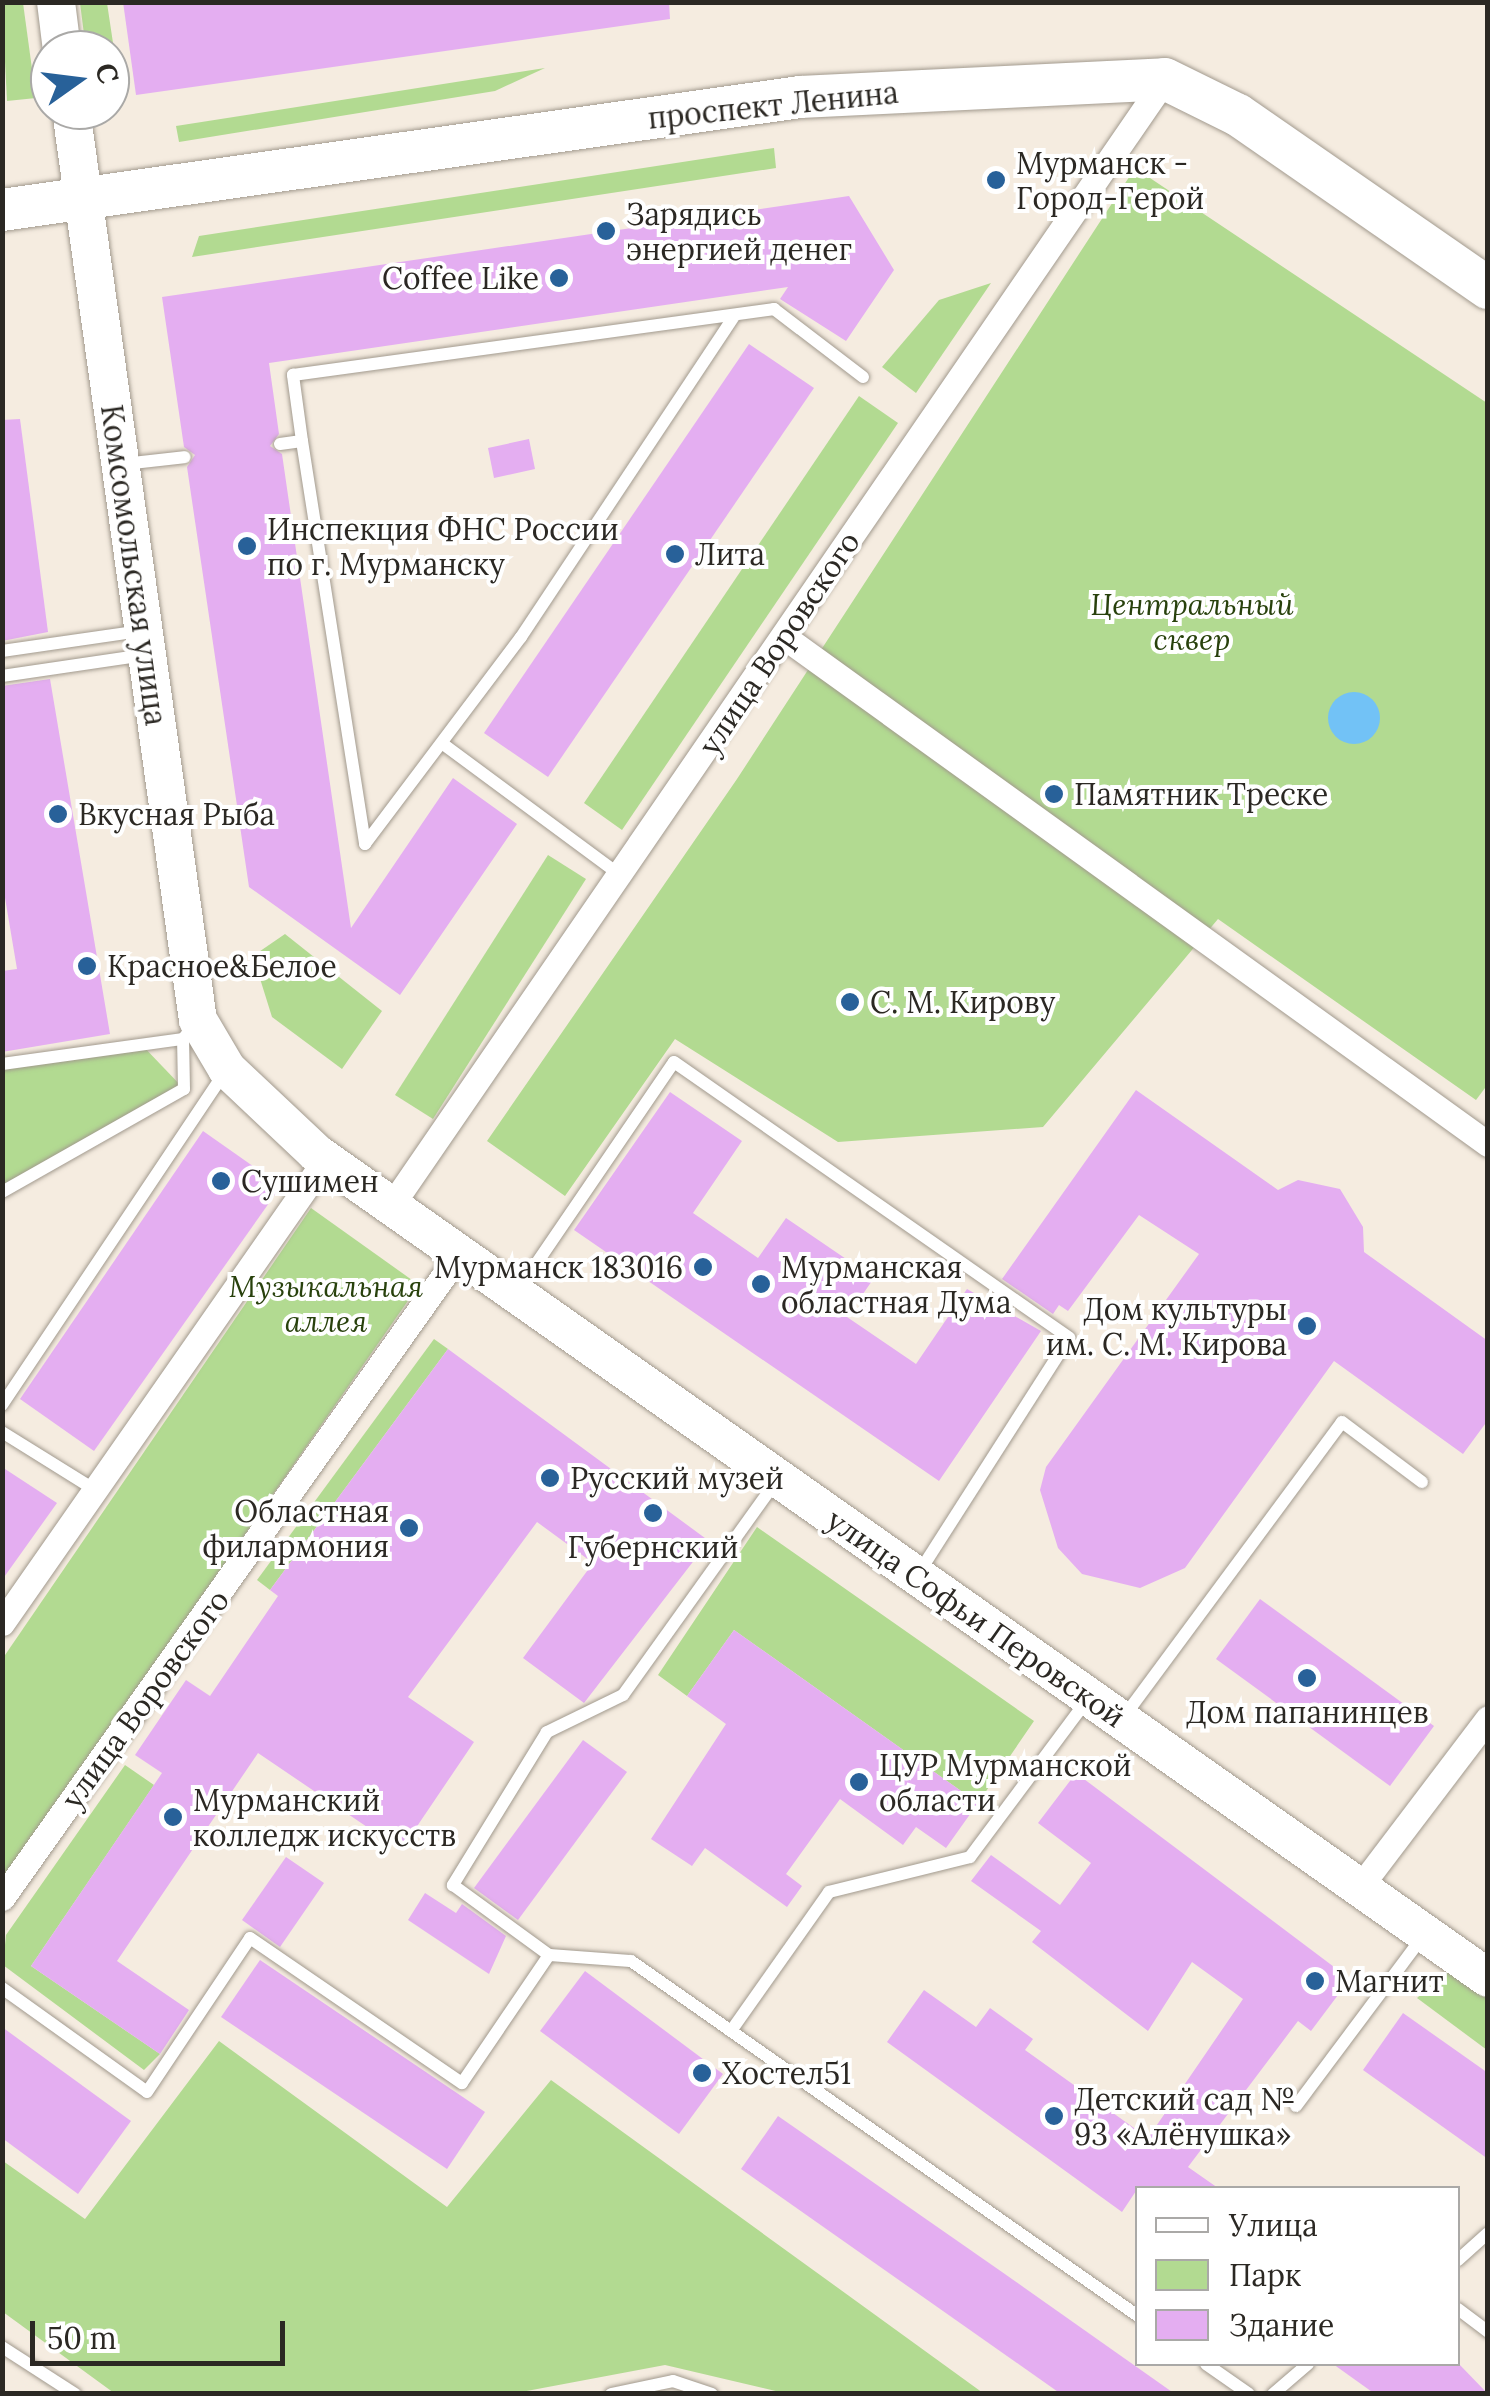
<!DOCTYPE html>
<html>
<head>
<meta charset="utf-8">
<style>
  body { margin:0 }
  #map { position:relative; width:1490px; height:2396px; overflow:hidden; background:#f5ece0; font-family:Lora,serif }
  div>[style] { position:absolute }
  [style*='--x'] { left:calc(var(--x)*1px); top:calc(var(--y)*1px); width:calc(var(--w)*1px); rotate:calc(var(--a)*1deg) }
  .green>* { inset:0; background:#b2da91 }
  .water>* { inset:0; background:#72c2f6 }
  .round { border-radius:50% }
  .building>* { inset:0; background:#e4aef1 }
  .roads { filter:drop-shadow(0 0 2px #a29a8e) drop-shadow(0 0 2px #a29a8e) }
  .lane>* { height:12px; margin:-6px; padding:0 6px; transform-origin:6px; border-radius:6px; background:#fff }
  .street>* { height:25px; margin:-12.5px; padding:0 12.5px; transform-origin:12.5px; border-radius:12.5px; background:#fff }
  .secondary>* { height:38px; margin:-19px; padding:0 19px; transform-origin:19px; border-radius:19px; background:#fff }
  .primary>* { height:42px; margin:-21px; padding:0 21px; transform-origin:21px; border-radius:21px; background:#fff }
  .dots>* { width:28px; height:28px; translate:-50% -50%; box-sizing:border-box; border:5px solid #fff; border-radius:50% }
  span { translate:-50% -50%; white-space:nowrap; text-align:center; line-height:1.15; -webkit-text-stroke:8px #fff; paint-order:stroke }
  .street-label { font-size:30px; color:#2b2823 }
  .poi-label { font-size:30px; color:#2b2823 }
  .left { translate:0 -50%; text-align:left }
  .right { translate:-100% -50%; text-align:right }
  .park-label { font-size:30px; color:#28410c; font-style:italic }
  .frame { position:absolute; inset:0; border:5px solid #2b2823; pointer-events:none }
  .legend { position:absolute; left:1135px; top:2186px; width:325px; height:180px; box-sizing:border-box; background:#fff; border:2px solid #aaa9a7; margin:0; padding:12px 18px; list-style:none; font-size:30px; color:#2b2823 }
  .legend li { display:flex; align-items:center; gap:20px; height:50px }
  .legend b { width:50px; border:2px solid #aaa9a7 }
  .north { position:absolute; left:30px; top:30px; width:100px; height:100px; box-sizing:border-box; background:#fff; border:2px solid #aaa9a7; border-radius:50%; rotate:76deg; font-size:28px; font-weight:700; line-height:40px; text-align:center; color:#2b2823 }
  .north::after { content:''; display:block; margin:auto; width:35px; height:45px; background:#286199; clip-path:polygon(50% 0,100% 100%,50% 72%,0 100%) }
  .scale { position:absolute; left:30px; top:2321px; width:255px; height:45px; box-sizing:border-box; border:5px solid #2b2823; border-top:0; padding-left:12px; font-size:30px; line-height:35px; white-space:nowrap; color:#2b2823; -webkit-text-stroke:8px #fff; paint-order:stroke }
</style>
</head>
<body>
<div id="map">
  <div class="green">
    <div style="clip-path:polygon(2px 3px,23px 3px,36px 98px,7px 101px)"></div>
    <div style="clip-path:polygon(80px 3px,107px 3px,121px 96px,110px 98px,110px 50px,86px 50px)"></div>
    <div style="clip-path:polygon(545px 68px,495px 91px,179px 142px,176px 126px)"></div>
    <div style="clip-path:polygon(774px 148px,776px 168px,192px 257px,199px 236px)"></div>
    <div style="clip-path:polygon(1135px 168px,1487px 403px,1488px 1084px,1476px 1100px,1218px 919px,1043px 1127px,838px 1142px,675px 1039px,565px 1196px,487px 1141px,737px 779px)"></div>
    <div style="clip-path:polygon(991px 283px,916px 393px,882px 367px,939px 300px)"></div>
    <div style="clip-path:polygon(859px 396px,898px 423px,622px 830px,584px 803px)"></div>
    <div style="clip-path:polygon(548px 855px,586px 879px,433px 1119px,395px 1095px)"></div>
    <div style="clip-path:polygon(285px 934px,382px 1011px,342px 1069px,272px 1017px,253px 956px)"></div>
    <div style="clip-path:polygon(141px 1044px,184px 1089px,3px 1192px,2px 1064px)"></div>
    <div style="clip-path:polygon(311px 1208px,419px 1285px,3px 1881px,3px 1658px)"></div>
    <div style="clip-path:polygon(434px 1339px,448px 1349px,270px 1590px,257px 1580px)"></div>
    <div style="clip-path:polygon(757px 1527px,1034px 1721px,978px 1803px,734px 1630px,687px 1696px,658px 1675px)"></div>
    <div style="clip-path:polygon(125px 1765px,154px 1785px,31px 1966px,160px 2054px,144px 2070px,3px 1965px,6px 1935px)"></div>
    <div style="clip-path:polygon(1457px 1963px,1487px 1986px,1487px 2050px,1417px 1998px)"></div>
    <div style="clip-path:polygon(219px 2041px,447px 2207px,551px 2080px,983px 2393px,784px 2393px,665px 2365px,516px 2393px,114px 2393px,3px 2312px,3px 2161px,85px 2219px)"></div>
  </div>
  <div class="water">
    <div class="round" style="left:1328px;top:692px;width:52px;height:52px"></div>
  </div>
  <div class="building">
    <div style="clip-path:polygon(123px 2px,669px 2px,670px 19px,136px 95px)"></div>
    <div style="clip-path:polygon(849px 196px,894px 270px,846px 341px,780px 299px,788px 287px,269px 363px,279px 434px,270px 446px,282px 454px,351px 928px,453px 778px,517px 824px,400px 995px,249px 887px,187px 467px,195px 455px,184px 447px,162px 297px)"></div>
    <div style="clip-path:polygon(749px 344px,814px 388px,548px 777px,484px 733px)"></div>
    <div style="clip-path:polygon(20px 419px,48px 632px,2px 641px,2px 420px)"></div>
    <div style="clip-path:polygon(529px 439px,535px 469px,494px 478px,488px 448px)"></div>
    <div style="clip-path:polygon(50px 679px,110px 1034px,2px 1052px,2px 971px,17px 969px,2px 880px,2px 686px)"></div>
    <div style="clip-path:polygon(1136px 1090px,1278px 1190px,1298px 1180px,1340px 1189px,1363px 1227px,1364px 1252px,1488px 1341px,1488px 1420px,1463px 1454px,1334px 1361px,1185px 1568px,1140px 1588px,1082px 1574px,1058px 1548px,1040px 1490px,1046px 1467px,1199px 1254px,1139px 1215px,1068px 1311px,1059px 1305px,1053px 1314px,1002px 1279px)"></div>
    <div style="clip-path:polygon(670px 1092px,742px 1141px,693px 1213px,758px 1258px,786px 1218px,874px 1278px,847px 1317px,916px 1364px,967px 1289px,1041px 1331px,939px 1481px,574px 1230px)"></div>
    <div style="clip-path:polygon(203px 1131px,281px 1186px,94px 1451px,20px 1399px)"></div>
    <div style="clip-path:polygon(448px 1349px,709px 1541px,584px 1703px,523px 1658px,593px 1563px,537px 1522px,408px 1697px,474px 1742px,401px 1850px,258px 1753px,117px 1961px,189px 2010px,160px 2054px,31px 1966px,162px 1773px,135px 1755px,186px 1680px,210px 1696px,278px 1596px,270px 1590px)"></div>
    <div style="clip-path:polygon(2px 1467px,57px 1503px,2px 1580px)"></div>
    <div style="clip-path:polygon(1260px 1599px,1434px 1726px,1390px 1786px,1216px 1659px)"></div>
    <div style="clip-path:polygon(734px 1630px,978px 1803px,946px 1848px,916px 1827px,903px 1845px,840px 1799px,786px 1874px,802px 1886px,787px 1907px,705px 1848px,692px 1866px,651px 1839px,726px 1724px,687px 1696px)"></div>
    <div style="clip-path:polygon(583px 1740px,627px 1772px,518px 1920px,474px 1888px)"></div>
    <div style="clip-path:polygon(1076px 1773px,1350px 1979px,1311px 2031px,1298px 2021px,1188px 2167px,1218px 2188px,1138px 2188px,1122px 2212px,887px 2042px,924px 1990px,976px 2027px,990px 2008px,1033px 2039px,1025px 2050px,1148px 2138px,1243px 1999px,1192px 1962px,1148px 2031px,1032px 1942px,1041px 1931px,971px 1881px,991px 1855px,1060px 1905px,1091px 1863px,1038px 1823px)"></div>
    <div style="clip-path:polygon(286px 1857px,324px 1883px,280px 1947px,242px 1920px)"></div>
    <div style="clip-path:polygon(425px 1893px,456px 1913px,462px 1904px,506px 1936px,489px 1974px,408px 1920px)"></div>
    <div style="clip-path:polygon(260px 1960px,485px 2112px,447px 2169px,221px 2017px)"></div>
    <div style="clip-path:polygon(585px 1971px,723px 2074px,679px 2134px,540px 2031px)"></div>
    <div style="clip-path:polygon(1403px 2013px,1488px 2073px,1488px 2159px,1363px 2070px)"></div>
    <div style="clip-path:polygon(2px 2027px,131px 2121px,78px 2194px,2px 2138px)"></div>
    <div style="clip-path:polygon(778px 2116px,1002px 2272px,1175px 2394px,1061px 2394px,741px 2169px)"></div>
    <div style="clip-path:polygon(1458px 2363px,1488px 2394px,1375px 2394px,1333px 2364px)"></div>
  </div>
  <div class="roads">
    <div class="lane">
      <div style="--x:302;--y:441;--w:408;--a:81.1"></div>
      <div style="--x:365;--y:844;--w:259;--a:-53"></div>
      <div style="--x:521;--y:637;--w:383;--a:-56.4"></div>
      <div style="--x:280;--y:444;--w:22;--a:-8"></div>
      <div style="--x:302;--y:441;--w:67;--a:-97.8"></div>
      <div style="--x:293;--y:375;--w:486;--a:-7.8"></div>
      <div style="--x:774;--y:309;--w:112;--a:37.4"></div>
      <div style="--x:123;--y:464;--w:62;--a:-6.4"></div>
      <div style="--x:2;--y:651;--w:139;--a:-8.2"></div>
      <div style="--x:2;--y:676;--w:144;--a:-8.4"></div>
      <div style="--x:443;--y:744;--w:219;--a:36.5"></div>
      <div style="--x:2;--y:1064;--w:183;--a:-7.9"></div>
      <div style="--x:2;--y:1192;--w:209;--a:-29.5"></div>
      <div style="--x:184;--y:1089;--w:50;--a:-91.1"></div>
      <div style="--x:183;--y:1039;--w:19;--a:-51"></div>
      <div style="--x:517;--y:1292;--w:278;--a:-55.7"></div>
      <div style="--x:674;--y:1062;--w:482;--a:34.9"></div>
      <div style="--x:1069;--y:1338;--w:280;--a:122.6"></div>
      <div style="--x:2;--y:1405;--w:403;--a:-56.2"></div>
      <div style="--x:2;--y:1432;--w:110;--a:31.9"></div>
      <div style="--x:777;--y:1480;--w:264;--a:125.6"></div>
      <div style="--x:623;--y:1695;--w:85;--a:154"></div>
      <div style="--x:547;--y:1732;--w:180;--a:121.6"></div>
      <div style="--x:453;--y:1885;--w:119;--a:36.1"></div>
      <div style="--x:549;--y:1955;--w:82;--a:4.2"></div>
      <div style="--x:631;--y:1961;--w:619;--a:35"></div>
      <div style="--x:1123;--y:1718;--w:368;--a:-53.5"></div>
      <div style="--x:1342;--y:1422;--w:100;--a:36.9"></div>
      <div style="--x:2;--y:1988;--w:178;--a:35.6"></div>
      <div style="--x:147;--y:2092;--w:185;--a:-56.2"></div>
      <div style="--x:250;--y:1938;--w:257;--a:34.4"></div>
      <div style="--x:462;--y:2083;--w:155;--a:-55.8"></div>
      <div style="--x:731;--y:2031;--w:170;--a:-54.8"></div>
      <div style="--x:829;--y:1892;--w:145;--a:-13.9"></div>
      <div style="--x:970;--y:1857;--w:196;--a:-53.3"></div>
      <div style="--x:1296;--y:2106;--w:212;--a:-53.2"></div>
      <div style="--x:1458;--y:2260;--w:40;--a:-42"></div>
      <div style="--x:1458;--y:2309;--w:38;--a:37"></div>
      <div style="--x:2;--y:2347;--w:87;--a:32.8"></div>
      <div style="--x:1206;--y:2364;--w:52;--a:34.9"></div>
      <div style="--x:611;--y:2394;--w:63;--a:-11.8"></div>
      <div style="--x:673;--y:2381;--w:41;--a:18.4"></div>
      <div style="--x:1273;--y:2394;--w:46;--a:-40.6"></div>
    </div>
    <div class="street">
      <div style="--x:783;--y:636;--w:869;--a:35.78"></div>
      <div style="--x:391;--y:1206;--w:1367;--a:-55.52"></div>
      <div style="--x:2;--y:1623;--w:565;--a:-55.1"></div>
      <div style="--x:1359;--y:1888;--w:213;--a:-52.8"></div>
      <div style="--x:2;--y:1898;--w:790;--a:-54.64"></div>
    </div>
    <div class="secondary">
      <div style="--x:56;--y:2;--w:48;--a:82.9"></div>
      <div style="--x:71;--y:110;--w:919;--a:82.06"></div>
      <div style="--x:198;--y:1020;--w:57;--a:59.4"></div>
      <div style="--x:227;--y:1069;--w:122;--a:43.3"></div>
      <div style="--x:316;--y:1153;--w:1433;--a:35.14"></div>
    </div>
    <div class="primary">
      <div style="--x:2;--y:210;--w:806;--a:-8.06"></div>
      <div style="--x:800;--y:97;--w:365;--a:-2.8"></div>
      <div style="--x:1165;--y:79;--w:81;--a:26.3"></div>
      <div style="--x:1238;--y:115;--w:304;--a:34.7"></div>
    </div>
  </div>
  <div class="dots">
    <div style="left:996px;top:180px;background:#286199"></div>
    <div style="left:606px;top:231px;background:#286199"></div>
    <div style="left:559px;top:278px;background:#286199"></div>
    <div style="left:247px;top:546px;background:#286199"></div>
    <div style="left:675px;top:554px;background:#286199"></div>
    <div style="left:1054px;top:794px;background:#286199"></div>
    <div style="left:58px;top:814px;background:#286199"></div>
    <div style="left:87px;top:966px;background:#286199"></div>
    <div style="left:850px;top:1002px;background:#286199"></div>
    <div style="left:221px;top:1181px;background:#286199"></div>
    <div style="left:703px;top:1267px;background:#286199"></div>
    <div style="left:761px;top:1284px;background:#286199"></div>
    <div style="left:1307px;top:1326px;background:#286199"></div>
    <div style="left:550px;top:1478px;background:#286199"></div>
    <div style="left:653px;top:1513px;background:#286199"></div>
    <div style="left:409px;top:1528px;background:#286199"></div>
    <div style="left:1307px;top:1678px;background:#286199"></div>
    <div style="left:859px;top:1782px;background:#286199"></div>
    <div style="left:173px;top:1817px;background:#286199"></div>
    <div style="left:1315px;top:1981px;background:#286199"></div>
    <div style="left:702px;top:2073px;background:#286199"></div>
    <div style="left:1054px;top:2116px;background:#286199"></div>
  </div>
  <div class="street-label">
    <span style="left:773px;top:105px;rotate:-6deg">проспект Ленина</span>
    <span style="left:134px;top:565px;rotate:82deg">Комсомольская улица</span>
    <span style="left:779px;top:643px;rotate:-56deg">улица Воровского</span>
    <span style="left:976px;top:1618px;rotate:35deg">улица Софьи Перовской</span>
    <span style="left:145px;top:1699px;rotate:-54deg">улица Воровского</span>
  </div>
  <div class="poi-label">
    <span class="left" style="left:1016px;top:180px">Мурманск -<br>Город-Герой</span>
    <span class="left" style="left:626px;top:231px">Зарядись<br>энергией денег</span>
    <span class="right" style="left:539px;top:278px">Coffee Like</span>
    <span class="left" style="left:267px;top:546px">Инспекция ФНС России<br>по г. Мурманску</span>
    <span class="left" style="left:695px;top:554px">Лита</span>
    <span class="left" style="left:1074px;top:794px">Памятник Треске</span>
    <span class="left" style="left:78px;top:814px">Вкусная Рыба</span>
    <span class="left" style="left:107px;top:966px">Красное&amp;Белое</span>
    <span class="left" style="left:870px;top:1002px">С. М. Кирову</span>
    <span class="left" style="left:241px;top:1181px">Сушимен</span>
    <span class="right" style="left:683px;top:1267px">Мурманск 183016</span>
    <span class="left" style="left:781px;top:1284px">Мурманская<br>областная Дума</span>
    <span class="right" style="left:1287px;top:1326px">Дом культуры<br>им. С. М. Кирова</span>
    <span class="left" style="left:570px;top:1478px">Русский музей</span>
    <span class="right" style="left:389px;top:1528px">Областная<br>филармония</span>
    <span style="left:653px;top:1547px">Губернский</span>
    <span style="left:1307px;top:1712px">Дом папанинцев</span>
    <span class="left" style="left:879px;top:1782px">ЦУР Мурманской<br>области</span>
    <span class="left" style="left:193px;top:1817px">Мурманский<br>колледж искусств</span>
    <span class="left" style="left:1335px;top:1981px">Магнит</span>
    <span class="left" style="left:722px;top:2073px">Хостел51</span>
    <span class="left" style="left:1074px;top:2116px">Детский сад №<br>93 «Алёнушка»</span>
  </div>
  <div class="park-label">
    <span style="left:1192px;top:621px">Центральный<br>сквер</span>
    <span style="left:326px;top:1303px">Музыкальная<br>аллея</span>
  </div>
  <div class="frame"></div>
  <ul class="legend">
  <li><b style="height:12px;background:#fff"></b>Улица</li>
  <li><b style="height:28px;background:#b2da91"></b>Парк</li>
  <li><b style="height:28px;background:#e4aef1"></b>Здание</li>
  </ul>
  <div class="north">С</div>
  <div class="scale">50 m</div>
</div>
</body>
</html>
